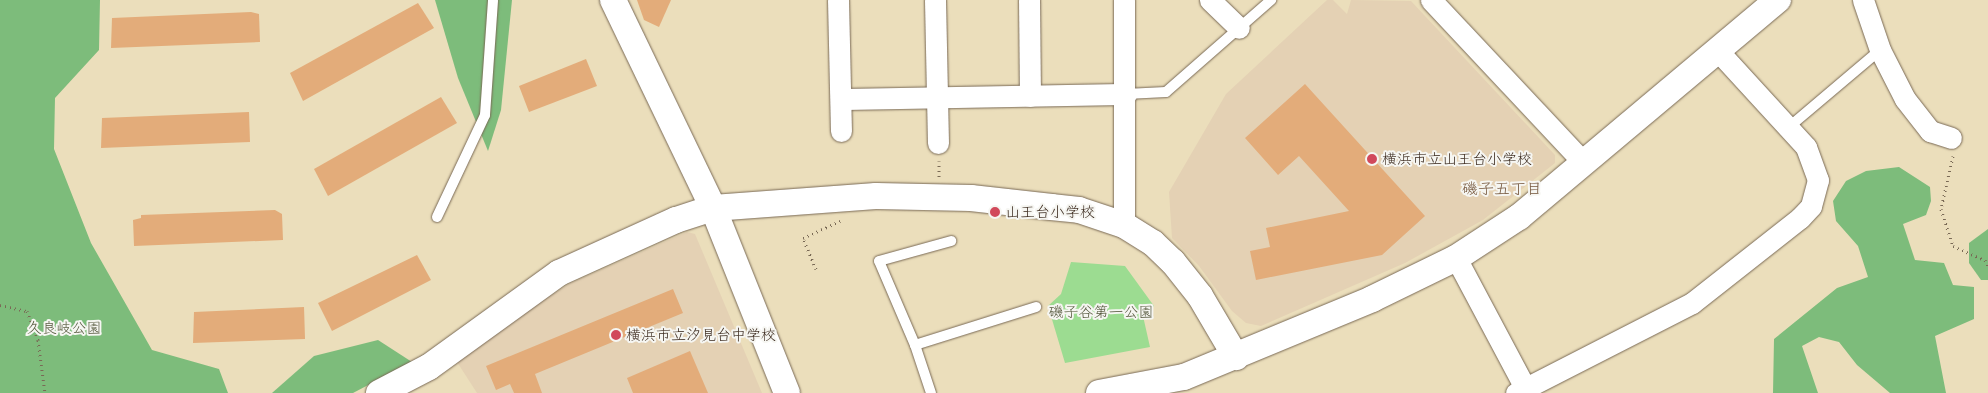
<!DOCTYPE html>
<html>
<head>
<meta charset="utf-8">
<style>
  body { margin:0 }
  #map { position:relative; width:1988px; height:393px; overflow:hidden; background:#ebdebb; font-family:"Patrick Hand","Klee One",sans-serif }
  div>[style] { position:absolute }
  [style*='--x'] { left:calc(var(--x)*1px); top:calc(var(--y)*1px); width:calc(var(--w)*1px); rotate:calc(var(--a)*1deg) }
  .built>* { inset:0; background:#e4d1b4 }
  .green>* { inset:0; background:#9cdc91 }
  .forest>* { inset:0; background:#7dbc7b }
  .building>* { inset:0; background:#e3ac7a }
  .path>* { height:3px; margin-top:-1.5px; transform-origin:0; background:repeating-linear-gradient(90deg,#796955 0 1px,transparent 0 5px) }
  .roads { filter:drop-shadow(0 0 1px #796955) drop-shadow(0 0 1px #796955) }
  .service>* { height:10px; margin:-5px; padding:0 5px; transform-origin:5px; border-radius:5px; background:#fff }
  .minor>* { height:21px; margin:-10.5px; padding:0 10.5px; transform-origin:10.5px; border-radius:10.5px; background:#fff }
  .tertiary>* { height:26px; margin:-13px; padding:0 13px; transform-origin:13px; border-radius:13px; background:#fff }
  .dots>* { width:14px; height:14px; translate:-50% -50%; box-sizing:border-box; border:2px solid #f6f6f2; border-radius:50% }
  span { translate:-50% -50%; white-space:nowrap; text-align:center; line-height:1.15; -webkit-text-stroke:4px #f6f6f2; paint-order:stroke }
  .poi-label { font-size:15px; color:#3b2a1e }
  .left { translate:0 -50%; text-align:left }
  .park-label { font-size:15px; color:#53563b }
  .neighbourhood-label { font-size:16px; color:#76583e }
</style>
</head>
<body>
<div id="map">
  <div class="built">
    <div style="clip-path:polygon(1327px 0,1333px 0,1347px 14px,1351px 0,1411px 1px,1555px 155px,1555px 163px,1483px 220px,1405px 263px,1261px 326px,1246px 323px,1232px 311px,1199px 266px,1172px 238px,1169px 192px,1226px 94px)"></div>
    <div style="clip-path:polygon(687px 232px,695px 234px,762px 393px,477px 393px,457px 362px,532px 307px,571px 283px)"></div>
  </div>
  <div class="green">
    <div style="clip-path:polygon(1071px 262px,1125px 266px,1154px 306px,1143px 316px,1150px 347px,1065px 363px,1048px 306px,1061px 294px)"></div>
  </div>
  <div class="forest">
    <div style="clip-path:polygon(0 0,100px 0,99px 50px,55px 98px,54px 149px,91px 243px,152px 350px,219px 369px,228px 393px,0 393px)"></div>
    <div style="clip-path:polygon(435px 0,512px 0,501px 110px,488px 151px,458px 78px)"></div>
    <div style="clip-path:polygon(1899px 167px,1930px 187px,1931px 201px,1926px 215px,1903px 224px,1915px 260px,1944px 263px,1953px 285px,1974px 287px,1974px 319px,1935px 336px,1946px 393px,1890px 393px,1857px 365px,1839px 342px,1819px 337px,1802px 346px,1818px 393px,1773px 393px,1774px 339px,1837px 288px,1868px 277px,1858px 246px,1836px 221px,1833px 201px,1846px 181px,1866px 171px)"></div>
    <div style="clip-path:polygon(1988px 229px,1988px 280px,1981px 280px,1969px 263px,1969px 243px)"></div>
    <div style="clip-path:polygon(378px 340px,412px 362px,353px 393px,272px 393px,314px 356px)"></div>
  </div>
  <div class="building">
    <div style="clip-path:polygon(637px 0,671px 0,659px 27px,644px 20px)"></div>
    <div style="clip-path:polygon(418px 3px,434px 28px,303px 101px,290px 73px)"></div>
    <div style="clip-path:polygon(251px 12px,259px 14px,260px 42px,111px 48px,112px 18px)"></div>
    <div style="clip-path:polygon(586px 59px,597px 86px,529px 112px,519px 86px)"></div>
    <div style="clip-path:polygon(1305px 84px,1425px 216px,1382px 255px,1256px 280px,1250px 251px,1270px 247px,1266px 228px,1349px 211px,1299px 156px,1278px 175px,1245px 138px)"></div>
    <div style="clip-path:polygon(441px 97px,457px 123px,328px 196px,314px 169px)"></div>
    <div style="clip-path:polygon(249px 112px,250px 142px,101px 148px,102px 118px)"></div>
    <div style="clip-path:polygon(275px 210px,282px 214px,283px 240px,134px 246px,133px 220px,141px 218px,141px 215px)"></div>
    <div style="clip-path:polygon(417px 255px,431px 280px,332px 331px,318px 303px)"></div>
    <div style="clip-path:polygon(673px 289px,683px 313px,535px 374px,542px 393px,514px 393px,510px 384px,496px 390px,486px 366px)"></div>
    <div style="clip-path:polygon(304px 307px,305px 339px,193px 343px,194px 312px)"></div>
    <div style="clip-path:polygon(690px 351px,708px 393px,633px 393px,627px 378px)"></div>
  </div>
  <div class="path">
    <div style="--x:1953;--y:156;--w:54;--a:102.8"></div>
    <div style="--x:1941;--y:209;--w:39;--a:72"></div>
    <div style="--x:1953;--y:246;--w:35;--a:24"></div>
    <div style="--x:1985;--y:260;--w:7;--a:63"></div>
    <div style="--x:939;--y:161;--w:16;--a:90"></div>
    <div style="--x:816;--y:269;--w:34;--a:-113"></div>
    <div style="--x:803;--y:238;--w:41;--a:-24.7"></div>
    <div style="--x:0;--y:305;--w:28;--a:13"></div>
    <div style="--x:27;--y:311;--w:31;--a:69"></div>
    <div style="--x:38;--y:340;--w:53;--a:82.5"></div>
  </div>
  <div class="roads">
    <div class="service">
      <div style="--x:1126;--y:94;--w:40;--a:-2.9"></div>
      <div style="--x:1166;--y:92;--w:140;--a:-41.2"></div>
      <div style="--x:1789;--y:127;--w:119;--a:-40.2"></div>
      <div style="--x:437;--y:217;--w:113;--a:-64.8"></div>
      <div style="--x:485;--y:115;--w:115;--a:-86"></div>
      <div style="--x:915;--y:345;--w:127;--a:-17.4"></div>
      <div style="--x:931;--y:393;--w:51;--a:-108.4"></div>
      <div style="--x:915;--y:345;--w:91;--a:-113.2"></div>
      <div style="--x:879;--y:261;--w:75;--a:-15.5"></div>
    </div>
    <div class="minor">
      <div style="--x:838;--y:0;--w:131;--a:88.7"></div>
      <div style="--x:935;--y:0;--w:143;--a:88.8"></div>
      <div style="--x:1029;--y:0;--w:96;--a:89.4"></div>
      <div style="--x:1210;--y:0;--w:40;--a:44"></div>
      <div style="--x:1431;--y:0;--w:224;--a:46.8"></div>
      <div style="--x:1863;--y:0;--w:53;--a:71.2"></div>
      <div style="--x:1880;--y:50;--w:55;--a:63"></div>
      <div style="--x:1905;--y:99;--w:41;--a:52"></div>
      <div style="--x:1930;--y:131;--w:22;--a:18"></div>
      <div style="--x:841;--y:99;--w:285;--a:-1"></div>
      <div style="--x:1124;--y:225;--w:225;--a:-90"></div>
      <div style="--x:1456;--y:258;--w:147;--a:62"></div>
      <div style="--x:1516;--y:393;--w:198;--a:-27.1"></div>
      <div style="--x:1692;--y:303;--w:137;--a:-38.2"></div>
      <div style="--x:1800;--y:218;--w:16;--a:-47"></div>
      <div style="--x:1811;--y:206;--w:27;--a:-75"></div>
      <div style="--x:1818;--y:180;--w:35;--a:-110"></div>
      <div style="--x:1806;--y:147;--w:130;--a:-132.5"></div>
    </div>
    <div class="tertiary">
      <div style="--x:613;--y:0;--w:231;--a:64.3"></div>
      <div style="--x:713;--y:208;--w:199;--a:68.2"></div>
      <div style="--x:379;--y:393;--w:56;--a:-27.5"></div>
      <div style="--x:429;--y:367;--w:160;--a:-35.9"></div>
      <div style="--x:559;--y:273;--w:128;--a:-24.4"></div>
      <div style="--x:676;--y:220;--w:39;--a:-18"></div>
      <div style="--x:713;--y:208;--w:163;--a:-4.2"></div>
      <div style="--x:876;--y:196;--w:95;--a:1.2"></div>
      <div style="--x:971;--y:198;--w:81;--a:6.4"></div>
      <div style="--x:1051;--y:207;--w:28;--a:6"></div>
      <div style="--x:1079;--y:210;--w:47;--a:18.4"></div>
      <div style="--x:1124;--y:225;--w:34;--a:32"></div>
      <div style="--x:1153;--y:243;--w:28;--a:44"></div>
      <div style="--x:1173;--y:262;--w:43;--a:51.5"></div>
      <div style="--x:1200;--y:296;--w:71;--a:59.5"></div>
      <div style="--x:1099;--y:393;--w:86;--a:-10.7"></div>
      <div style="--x:1184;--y:377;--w:204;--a:-22.5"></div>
      <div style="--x:1372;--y:299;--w:93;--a:-26"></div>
      <div style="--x:1456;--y:258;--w:75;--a:-33.1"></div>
      <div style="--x:1519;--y:217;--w:338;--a:-40"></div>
    </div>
  </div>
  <div class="dots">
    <div style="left:1372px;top:159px;background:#d1495b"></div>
    <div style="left:995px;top:212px;background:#d1495b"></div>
    <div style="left:616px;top:335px;background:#d1495b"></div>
  </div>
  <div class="poi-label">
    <span class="left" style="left:1382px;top:159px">横浜市立山王台小学校</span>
    <span class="left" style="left:1005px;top:212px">山王台小学校</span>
    <span class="left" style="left:626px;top:335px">横浜市立汐見台中学校</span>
  </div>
  <div class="park-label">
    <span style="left:1101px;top:312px">磯子谷第一公園</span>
    <span style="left:64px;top:328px">久良岐公園</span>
  </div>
  <div class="neighbourhood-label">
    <span style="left:1502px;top:188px">磯子五丁目</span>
  </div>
</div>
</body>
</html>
